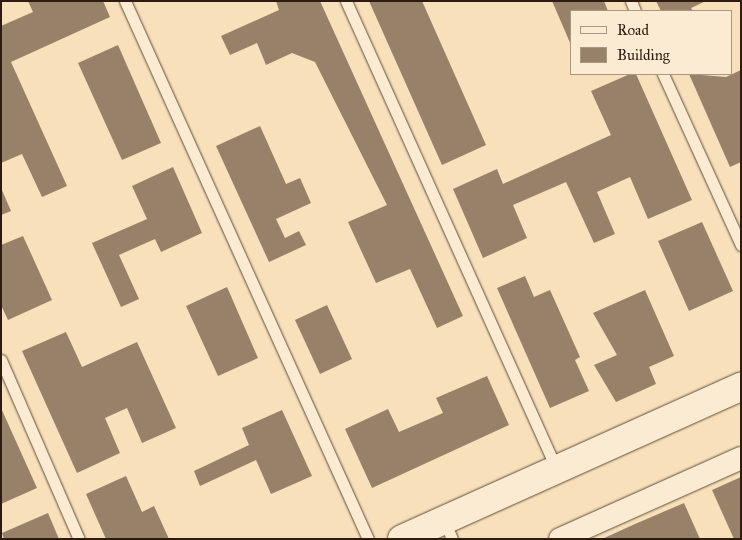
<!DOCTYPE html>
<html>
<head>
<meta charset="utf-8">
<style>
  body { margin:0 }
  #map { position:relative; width:742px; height:540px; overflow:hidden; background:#f8e0ba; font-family:"IM FELL Great Primer",serif }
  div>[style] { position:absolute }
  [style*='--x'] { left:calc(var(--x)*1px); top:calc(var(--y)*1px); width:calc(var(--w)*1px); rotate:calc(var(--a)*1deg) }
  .building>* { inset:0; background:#978168 }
  .roads { filter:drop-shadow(0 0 1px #604c3a) drop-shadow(0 0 1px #604c3a) }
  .service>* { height:11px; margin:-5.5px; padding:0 5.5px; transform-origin:5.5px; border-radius:5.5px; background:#faebd2 }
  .minor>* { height:22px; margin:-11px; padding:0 11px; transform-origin:11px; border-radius:11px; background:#faebd2 }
  .tertiary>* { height:28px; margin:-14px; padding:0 14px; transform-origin:14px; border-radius:14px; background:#faebd2 }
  span { translate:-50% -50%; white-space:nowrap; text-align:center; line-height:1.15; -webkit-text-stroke:4px #faebd2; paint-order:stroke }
  .frame { position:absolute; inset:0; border:2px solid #2d1a10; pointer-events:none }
  .legend { position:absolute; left:570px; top:10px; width:162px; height:65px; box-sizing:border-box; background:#faebd2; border:1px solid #a89784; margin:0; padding:6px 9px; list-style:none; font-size:15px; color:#2d1a10 }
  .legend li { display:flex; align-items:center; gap:10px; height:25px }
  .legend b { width:25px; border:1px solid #a89784 }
</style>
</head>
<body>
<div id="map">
  <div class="building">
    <div style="clip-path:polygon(28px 1px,103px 1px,110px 17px,11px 62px,67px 186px,42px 197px,22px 154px,1px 163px,1px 26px,33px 12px)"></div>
    <div style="clip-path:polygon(276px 1px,320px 1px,463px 316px,437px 328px,410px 269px,376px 283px,348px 222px,387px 205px,315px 62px,292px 53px,266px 65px,257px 43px,230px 55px,221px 36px,279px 10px)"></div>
    <div style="clip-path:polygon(369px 1px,422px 1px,486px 145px,442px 165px)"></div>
    <div style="clip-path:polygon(552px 1px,604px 1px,608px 11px,571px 11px,571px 45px)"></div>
    <div style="clip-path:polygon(656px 1px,706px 1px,691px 8px,693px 11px,661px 11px)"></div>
    <div style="clip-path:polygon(118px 45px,161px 143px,122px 160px,78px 63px)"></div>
    <div style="clip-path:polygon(741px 70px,741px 162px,730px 167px,689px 74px,726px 77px)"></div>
    <div style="clip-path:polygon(630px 74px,636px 74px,692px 200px,648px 219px,630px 177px,597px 192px,615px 234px,594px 243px,566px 182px,513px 205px,527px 238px,483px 258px,453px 189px,497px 169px,503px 184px,611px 135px,591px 91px)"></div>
    <div style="clip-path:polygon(260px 126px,286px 184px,300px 178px,311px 203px,276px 219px,285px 238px,299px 231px,306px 245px,269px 262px,216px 146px)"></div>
    <div style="clip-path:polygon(173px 167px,202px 233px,161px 252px,155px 239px,119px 255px,139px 299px,121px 307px,92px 243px,147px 219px,132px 186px)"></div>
    <div style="clip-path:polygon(1px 188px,11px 211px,1px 215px)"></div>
    <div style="clip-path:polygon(702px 222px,733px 291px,689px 311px,658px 241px)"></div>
    <div style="clip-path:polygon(23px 236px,52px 300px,8px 320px,1px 305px,1px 245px)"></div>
    <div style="clip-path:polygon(525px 276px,534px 297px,550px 290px,580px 357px,575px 360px,589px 391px,550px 408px,497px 288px)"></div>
    <div style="clip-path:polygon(227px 287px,258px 358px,218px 376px,186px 306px)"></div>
    <div style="clip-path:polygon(645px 290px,674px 356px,649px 367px,656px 384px,616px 402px,594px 365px,617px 355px,593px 313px)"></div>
    <div style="clip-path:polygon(327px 305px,352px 359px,320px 374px,295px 320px)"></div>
    <div style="clip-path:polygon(66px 332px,82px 367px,137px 342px,176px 428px,142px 443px,127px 408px,105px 418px,120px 453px,77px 473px,22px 351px)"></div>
    <div style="clip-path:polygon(487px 376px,509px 425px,372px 488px,345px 429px,388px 409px,399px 432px,443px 413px,436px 398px)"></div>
    <div style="clip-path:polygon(1px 408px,37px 488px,1px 504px)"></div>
    <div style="clip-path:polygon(282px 410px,312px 476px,271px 494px,256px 460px,200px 486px,194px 471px,249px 445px,242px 428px)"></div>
    <div style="clip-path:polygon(126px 476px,142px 512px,154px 506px,169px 539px,106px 539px,86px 494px)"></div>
    <div style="clip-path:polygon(741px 477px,741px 539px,734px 539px,712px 490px)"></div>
    <div style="clip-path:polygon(684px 503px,700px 539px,602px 539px,635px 524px)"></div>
    <div style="clip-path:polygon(48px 513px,59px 539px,4px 539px,2px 533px)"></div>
  </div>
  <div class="roads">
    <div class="service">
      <div style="--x:125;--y:1;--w:590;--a:65.69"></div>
      <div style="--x:346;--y:1;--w:514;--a:65.78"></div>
      <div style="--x:631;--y:1;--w:11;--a:68"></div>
      <div style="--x:663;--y:74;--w:188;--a:65.5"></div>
      <div style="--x:1;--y:360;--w:195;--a:66.5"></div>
      <div style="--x:444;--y:520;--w:21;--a:67"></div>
    </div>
    <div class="minor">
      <div style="--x:560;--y:539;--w:198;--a:-24.1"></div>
    </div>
    <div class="tertiary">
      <div style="--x:402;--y:539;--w:372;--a:-24.2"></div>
    </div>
  </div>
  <div class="frame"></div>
  <ul class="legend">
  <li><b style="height:6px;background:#faebd2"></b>Road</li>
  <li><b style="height:14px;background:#978168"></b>Building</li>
  </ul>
</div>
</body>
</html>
